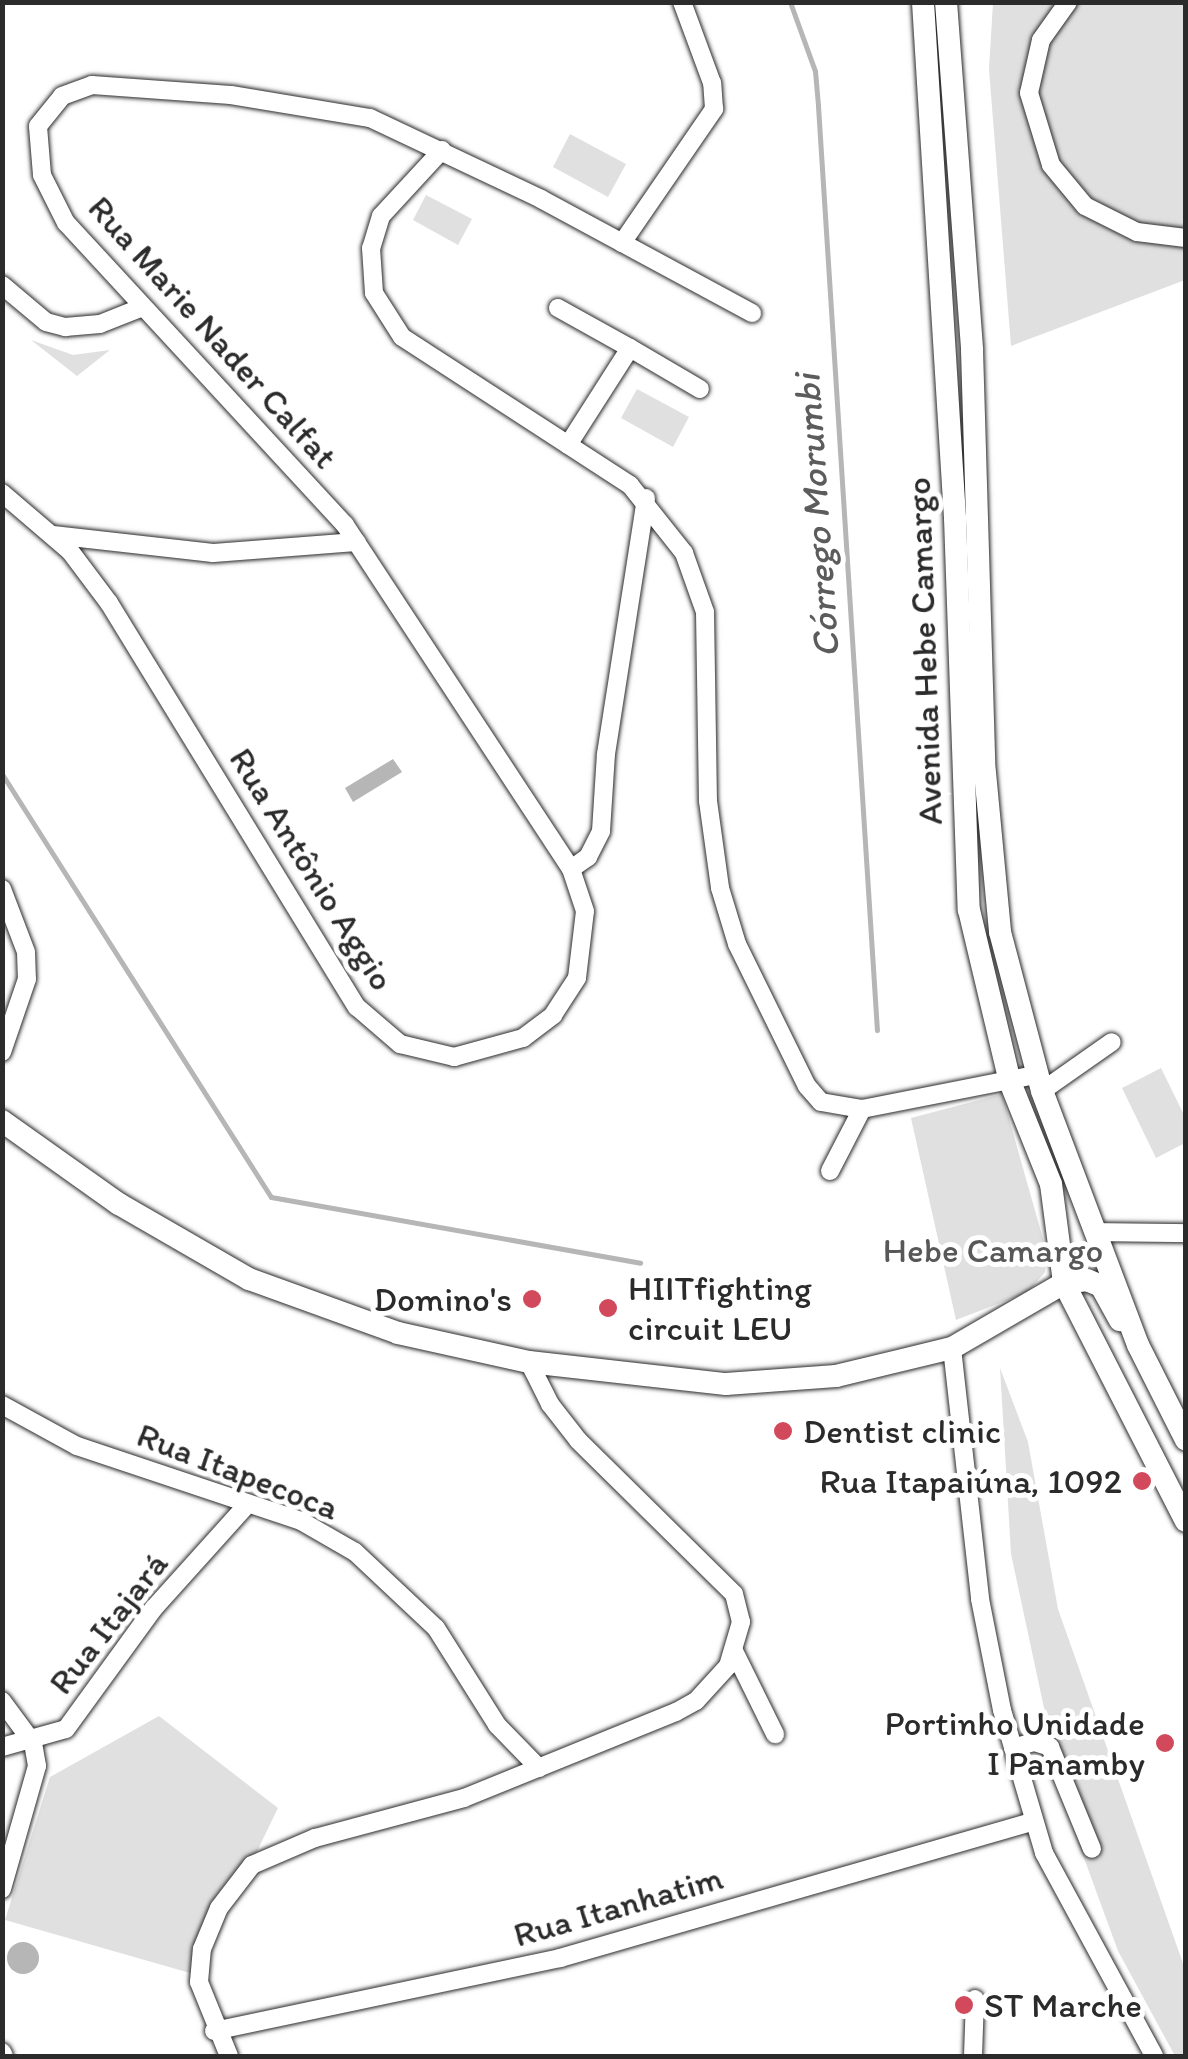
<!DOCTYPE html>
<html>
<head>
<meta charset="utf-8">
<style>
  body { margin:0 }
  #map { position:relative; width:1188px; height:2059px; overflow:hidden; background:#fff; font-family:Itim,sans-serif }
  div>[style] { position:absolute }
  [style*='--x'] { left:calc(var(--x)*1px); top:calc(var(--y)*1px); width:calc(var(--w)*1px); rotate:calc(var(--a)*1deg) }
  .green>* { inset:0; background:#e0e0e0 }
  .water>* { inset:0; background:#b6b6b6 }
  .round { border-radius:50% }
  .stream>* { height:5px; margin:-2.5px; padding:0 2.5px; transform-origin:2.5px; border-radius:2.5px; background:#b6b6b6 }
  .roads { filter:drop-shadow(0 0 2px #2b2b2b) drop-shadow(0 0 2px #2b2b2b) }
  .minor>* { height:18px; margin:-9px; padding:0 9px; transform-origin:9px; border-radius:9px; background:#fff }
  .major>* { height:22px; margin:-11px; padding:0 11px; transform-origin:11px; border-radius:11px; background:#fff }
  .dots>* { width:28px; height:28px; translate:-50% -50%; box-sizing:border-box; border:5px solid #fff; border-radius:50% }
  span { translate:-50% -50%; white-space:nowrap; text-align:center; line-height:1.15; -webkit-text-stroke:10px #fff; paint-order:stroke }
  .street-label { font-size:35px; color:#2b2b2b }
  .park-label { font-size:35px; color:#585858 }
  .poi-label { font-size:35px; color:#2b2b2b }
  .left { translate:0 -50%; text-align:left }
  .right { translate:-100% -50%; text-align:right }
  .water-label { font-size:38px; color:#5c5c5c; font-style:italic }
  .frame { position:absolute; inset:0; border:5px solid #2b2b2b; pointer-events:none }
</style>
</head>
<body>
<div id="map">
  <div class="green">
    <div style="clip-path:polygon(993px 3px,1185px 3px,1185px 280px,1011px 346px,989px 69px)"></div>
    <div style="clip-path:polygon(570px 134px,626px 164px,608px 197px,553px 167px)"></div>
    <div style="clip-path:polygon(426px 195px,472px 219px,458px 245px,413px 220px)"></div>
    <div style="clip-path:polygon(31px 340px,73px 355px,110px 350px,77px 376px)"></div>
    <div style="clip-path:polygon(637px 389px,689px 417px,673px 447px,621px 418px)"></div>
    <div style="clip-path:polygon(1161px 1068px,1185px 1117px,1185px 1143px,1156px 1158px,1122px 1088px)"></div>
    <div style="clip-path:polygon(1002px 1094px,1047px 1253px,1045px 1272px,1028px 1292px,956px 1320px,911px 1118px)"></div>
    <div style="clip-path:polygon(1000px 1368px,1028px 1442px,1058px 1609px,1185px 1969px,1185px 2056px,1175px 2056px,1118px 1951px,1065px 1806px,1011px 1554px)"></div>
    <div style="clip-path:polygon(159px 1716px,278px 1808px,197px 1975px,5px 1920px,50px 1777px)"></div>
  </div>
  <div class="water">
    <div style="clip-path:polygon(393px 759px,402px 772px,353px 802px,345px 788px)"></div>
    <div class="round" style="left:7px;top:1942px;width:32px;height:32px"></div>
  </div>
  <div class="stream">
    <div style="--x:790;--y:2;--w:73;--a:70.1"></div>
    <div style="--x:815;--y:71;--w:35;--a:85"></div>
    <div style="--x:818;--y:106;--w:926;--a:86.35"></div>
    <div style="--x:2;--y:774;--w:501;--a:57.55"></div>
    <div style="--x:271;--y:1197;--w:375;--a:10.1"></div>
  </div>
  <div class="roads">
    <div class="minor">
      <div style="--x:1068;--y:2;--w:47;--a:125.4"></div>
      <div style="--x:1041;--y:40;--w:54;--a:102.8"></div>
      <div style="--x:1029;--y:93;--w:75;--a:73"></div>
      <div style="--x:1051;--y:165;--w:53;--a:50.3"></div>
      <div style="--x:1085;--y:206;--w:58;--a:26.6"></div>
      <div style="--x:1137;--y:232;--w:49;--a:7"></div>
      <div style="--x:442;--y:150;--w:90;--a:132.7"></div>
      <div style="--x:381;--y:216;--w:34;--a:107"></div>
      <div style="--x:371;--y:248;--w:45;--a:86.2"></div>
      <div style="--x:374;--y:293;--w:52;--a:57.5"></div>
      <div style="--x:402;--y:337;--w:272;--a:33"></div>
      <div style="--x:630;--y:485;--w:87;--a:51.5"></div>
      <div style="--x:684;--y:553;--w:63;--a:70.4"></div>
      <div style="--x:705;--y:612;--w:189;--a:89.1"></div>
      <div style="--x:708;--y:801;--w:88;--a:82.1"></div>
      <div style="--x:720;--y:888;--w:59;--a:73.1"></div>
      <div style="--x:737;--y:944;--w:158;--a:63.8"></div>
      <div style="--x:807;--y:1086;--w:21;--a:49"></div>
      <div style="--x:821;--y:1102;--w:42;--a:9.7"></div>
      <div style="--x:622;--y:243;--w:163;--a:-55.5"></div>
      <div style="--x:714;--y:109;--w:26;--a:-94"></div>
      <div style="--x:712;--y:83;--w:86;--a:-110.3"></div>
      <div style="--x:2;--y:285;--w:57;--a:40.1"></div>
      <div style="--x:46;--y:322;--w:20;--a:15"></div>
      <div style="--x:65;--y:327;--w:35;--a:-5"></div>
      <div style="--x:100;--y:324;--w:43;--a:-21.8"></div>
      <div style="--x:558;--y:308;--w:82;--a:29.1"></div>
      <div style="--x:568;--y:445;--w:115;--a:-57.4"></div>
      <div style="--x:630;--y:348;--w:81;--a:30.4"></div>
      <div style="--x:2;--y:493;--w:89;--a:40.5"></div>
      <div style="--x:70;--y:551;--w:65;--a:53.1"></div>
      <div style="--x:109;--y:603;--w:474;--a:58.5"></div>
      <div style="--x:357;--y:1007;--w:57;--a:40.7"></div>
      <div style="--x:400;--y:1044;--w:56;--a:13.5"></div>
      <div style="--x:454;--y:1057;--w:72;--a:-15.4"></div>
      <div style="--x:523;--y:1038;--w:38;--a:-37"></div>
      <div style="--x:553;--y:1015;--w:44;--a:-57"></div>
      <div style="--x:577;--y:978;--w:67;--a:-83.2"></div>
      <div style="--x:585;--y:911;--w:44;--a:-108.4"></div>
      <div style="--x:571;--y:869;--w:21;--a:-35"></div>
      <div style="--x:588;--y:857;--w:29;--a:-63"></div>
      <div style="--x:601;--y:831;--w:77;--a:-86.3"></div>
      <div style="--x:606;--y:754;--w:259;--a:-81.1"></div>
      <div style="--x:53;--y:535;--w:161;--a:6.4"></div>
      <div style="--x:213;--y:553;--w:144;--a:-4.4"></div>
      <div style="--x:571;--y:869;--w:412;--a:-123.3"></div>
      <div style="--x:345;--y:525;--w:411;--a:-132.7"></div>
      <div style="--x:66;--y:223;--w:54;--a:-116.6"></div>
      <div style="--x:42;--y:175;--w:49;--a:-94.7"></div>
      <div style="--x:38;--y:126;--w:38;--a:-51"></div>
      <div style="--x:62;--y:96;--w:32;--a:-20"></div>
      <div style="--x:92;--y:85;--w:139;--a:4.1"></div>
      <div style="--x:231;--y:95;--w:141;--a:9.4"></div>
      <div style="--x:370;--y:118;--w:189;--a:25.3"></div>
      <div style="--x:541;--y:199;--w:240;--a:28.4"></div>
      <div style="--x:2;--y:889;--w:67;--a:69.1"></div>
      <div style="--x:26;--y:952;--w:27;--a:88"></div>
      <div style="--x:27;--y:979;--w:77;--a:108.9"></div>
      <div style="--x:1042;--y:1091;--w:85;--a:-35"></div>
      <div style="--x:830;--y:1171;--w:70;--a:-62.7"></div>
      <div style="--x:862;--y:1109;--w:177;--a:-11.1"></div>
      <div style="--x:1098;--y:1232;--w:88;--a:0.7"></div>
      <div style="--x:952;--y:1348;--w:253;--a:83.6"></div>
      <div style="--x:980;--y:1599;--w:113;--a:78.8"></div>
      <div style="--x:1002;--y:1710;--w:149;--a:73.6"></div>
      <div style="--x:1044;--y:1853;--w:231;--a:61.5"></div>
      <div style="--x:2;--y:1405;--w:85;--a:28.7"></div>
      <div style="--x:77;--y:1446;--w:236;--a:18.5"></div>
      <div style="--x:301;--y:1521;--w:62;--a:29.9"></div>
      <div style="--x:355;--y:1552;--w:111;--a:43.2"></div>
      <div style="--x:436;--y:1628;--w:115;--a:57.8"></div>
      <div style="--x:497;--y:1725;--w:60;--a:45.7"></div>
      <div style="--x:734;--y:1651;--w:93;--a:63.7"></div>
      <div style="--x:2;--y:1701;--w:52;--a:53.6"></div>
      <div style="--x:33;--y:1743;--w:23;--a:80"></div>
      <div style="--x:37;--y:1766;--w:128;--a:105.9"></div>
      <div style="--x:2;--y:1747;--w:66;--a:-15.7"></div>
      <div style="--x:66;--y:1729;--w:150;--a:-54"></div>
      <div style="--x:154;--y:1608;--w:137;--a:-48"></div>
      <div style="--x:1013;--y:1748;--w:22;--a:-16"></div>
      <div style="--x:1034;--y:1742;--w:17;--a:17"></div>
      <div style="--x:1050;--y:1747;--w:110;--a:67.6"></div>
      <div style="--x:214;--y:2031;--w:354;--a:-11.9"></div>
      <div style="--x:560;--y:1958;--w:493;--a:-16.1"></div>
      <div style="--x:2;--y:2052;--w:4;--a:63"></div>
      <div style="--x:229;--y:2056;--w:80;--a:-112.1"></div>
      <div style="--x:199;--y:1982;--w:33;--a:-85"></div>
      <div style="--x:202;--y:1949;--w:44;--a:-67.5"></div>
      <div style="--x:219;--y:1908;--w:54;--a:-52.5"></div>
      <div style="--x:252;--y:1865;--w:69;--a:-23.2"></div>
      <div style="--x:315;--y:1838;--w:154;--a:-15"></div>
      <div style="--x:464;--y:1798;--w:229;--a:-22.1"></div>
      <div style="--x:676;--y:1712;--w:23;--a:-29"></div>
      <div style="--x:696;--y:1701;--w:47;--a:-47.6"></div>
      <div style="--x:728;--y:1666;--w:46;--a:-73.5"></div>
      <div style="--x:741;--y:1622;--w:29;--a:-104"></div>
      <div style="--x:734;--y:1594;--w:219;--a:-135.4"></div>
      <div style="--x:578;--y:1440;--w:46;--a:-127.9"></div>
      <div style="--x:550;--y:1404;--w:47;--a:-116.6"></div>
      <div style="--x:973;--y:2056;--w:57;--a:-88"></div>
    </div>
    <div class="major">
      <div style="--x:923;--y:2;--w:517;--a:86.45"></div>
      <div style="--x:955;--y:518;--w:392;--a:88"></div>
      <div style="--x:969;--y:910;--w:177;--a:76.6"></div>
      <div style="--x:1010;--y:1082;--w:110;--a:68.1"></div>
      <div style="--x:1051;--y:1184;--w:100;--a:82.5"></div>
      <div style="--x:1064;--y:1283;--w:267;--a:62.9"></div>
      <div style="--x:946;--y:2;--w:349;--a:85.7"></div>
      <div style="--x:972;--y:350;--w:412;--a:88.3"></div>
      <div style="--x:984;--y:762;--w:171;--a:84.6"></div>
      <div style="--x:1000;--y:932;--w:164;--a:75.2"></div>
      <div style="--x:1042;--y:1091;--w:272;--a:69.3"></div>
      <div style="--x:1138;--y:1345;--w:106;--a:63.2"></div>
      <div style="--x:2;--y:1121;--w:143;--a:35.4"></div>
      <div style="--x:119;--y:1204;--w:150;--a:30"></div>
      <div style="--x:249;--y:1279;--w:158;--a:19.9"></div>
      <div style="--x:398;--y:1333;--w:134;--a:12.5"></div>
      <div style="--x:529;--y:1362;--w:198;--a:6.4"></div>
      <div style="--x:726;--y:1384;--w:110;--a:-4.2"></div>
      <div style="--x:836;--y:1376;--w:119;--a:-13.6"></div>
      <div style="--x:952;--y:1348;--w:129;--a:-30.1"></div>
      <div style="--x:1064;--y:1283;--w:23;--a:-7"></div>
      <div style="--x:1087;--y:1280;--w:15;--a:23"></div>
      <div style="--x:1101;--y:1286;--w:39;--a:61"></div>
    </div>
  </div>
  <div class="dots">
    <div style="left:532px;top:1299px;background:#d1495b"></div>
    <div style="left:608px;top:1308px;background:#d1495b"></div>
    <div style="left:783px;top:1431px;background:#d1495b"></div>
    <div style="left:1142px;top:1481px;background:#d1495b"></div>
    <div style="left:1165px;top:1743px;background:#d1495b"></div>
    <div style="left:964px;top:2005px;background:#d1495b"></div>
  </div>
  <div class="street-label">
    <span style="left:213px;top:332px;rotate:48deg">Rua Marie Nader Calfat</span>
    <span style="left:924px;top:651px;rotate:-92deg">Avenida Hebe Camargo</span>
    <span style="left:312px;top:869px;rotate:58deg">Rua Antônio Aggio</span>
    <span style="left:238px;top:1471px;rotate:21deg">Rua Itapecoca</span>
    <span style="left:108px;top:1623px;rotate:-52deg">Rua Itajará</span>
    <span style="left:618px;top:1906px;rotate:-16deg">Rua Itanhatim</span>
  </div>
  <div class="park-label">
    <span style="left:993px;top:1250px">Hebe Camargo</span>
  </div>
  <div class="poi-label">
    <span class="left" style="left:628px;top:1308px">HIITfighting<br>circuit LEU</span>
    <span class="right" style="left:512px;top:1299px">Domino's</span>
    <span class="left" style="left:803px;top:1431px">Dentist clinic</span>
    <span class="right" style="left:1122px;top:1481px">Rua Itapaiúna, 1092</span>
    <span class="right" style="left:1145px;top:1743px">Portinho Unidade<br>I Panamby</span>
    <span class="left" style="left:984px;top:2005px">ST Marche</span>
  </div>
  <div class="water-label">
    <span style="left:817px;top:516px;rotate:-94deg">Córrego Morumbi</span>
  </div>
  <div class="frame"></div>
</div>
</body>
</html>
